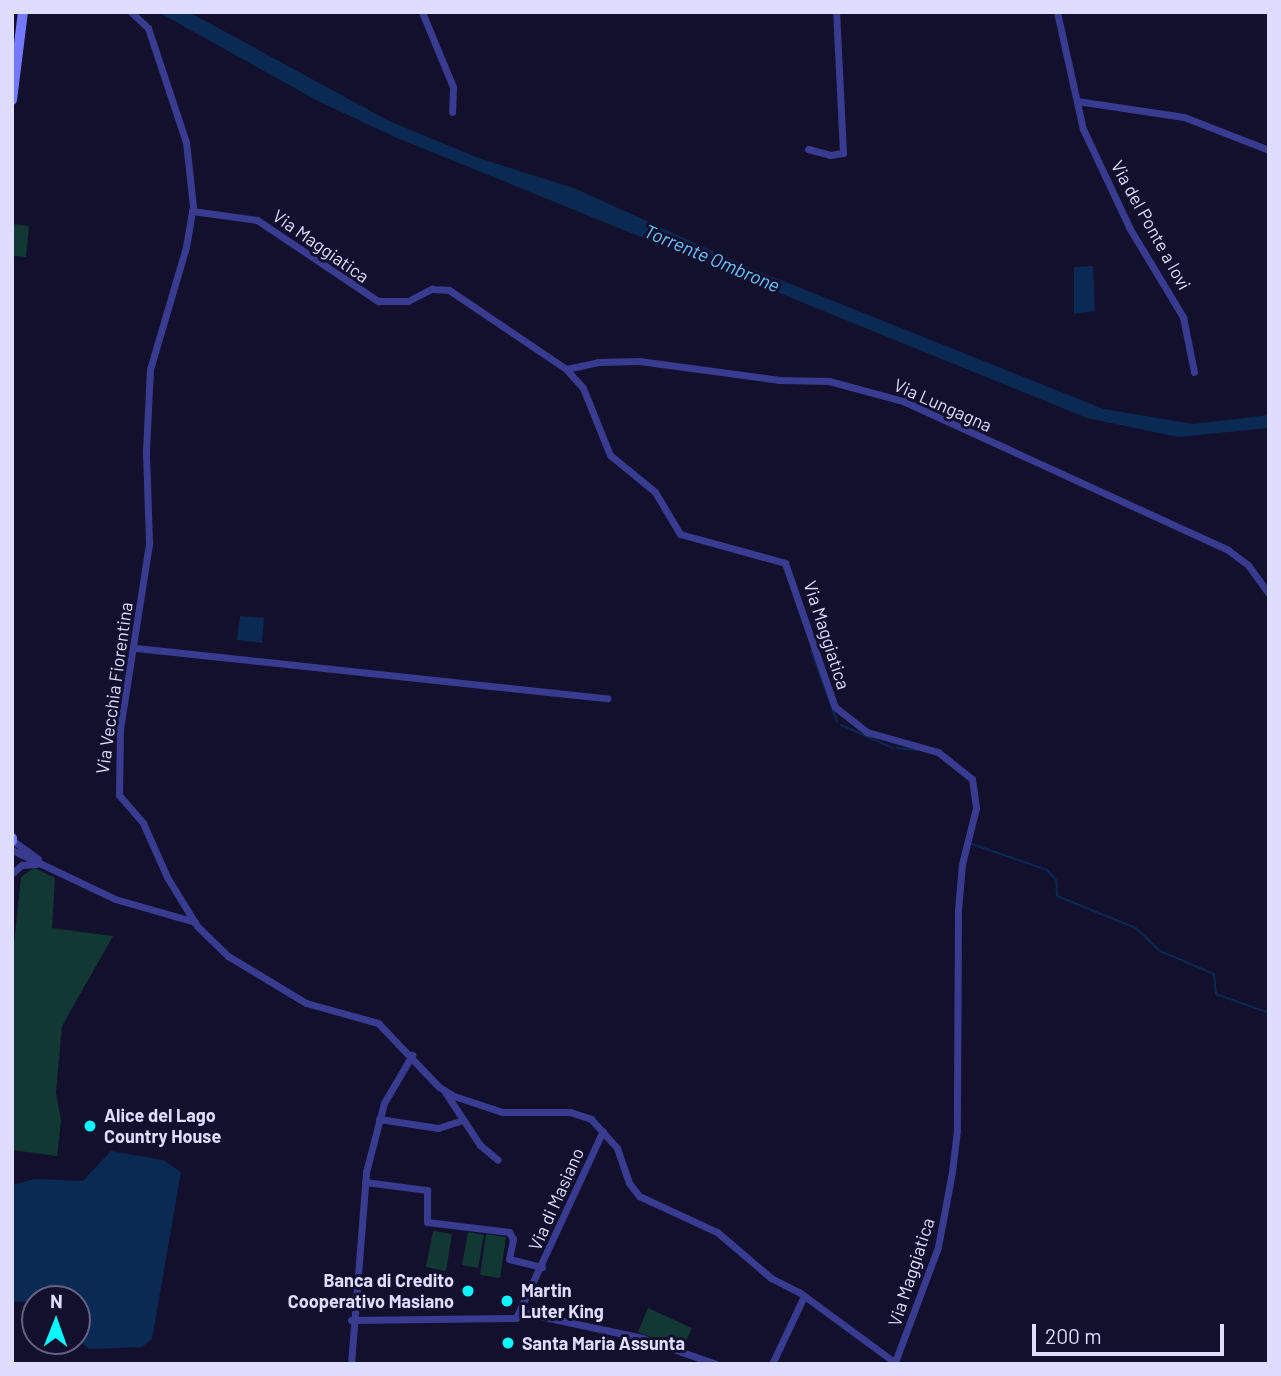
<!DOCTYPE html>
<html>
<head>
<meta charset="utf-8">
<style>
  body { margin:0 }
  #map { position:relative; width:1281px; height:1376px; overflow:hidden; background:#13102e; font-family:Barlow,sans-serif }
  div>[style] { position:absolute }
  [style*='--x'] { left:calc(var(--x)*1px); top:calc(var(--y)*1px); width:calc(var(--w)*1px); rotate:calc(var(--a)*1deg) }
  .green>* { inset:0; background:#123834 }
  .water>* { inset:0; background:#0a2953 }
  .stream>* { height:2px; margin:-1px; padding:0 1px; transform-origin:1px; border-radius:1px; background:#0a2953 }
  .minor>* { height:7px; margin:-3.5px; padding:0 3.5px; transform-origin:3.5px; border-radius:3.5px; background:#383b8f }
  .secondary>* { height:10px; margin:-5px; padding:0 5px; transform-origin:5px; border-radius:5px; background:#747aff }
  .dots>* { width:19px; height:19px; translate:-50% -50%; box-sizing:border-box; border:4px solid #13102e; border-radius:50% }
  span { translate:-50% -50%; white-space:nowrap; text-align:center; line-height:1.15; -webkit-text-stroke:6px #13102e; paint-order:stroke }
  .street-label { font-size:18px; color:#deddff }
  .poi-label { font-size:18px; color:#deddff; font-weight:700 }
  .left { translate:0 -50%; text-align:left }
  .right { translate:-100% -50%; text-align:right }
  .water-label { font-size:19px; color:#6bc4ff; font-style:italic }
  .frame { position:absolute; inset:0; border:14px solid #deddff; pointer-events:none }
  .north { position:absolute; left:21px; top:1285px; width:70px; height:70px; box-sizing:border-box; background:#13102e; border:2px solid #646282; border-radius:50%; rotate:1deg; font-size:19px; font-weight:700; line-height:28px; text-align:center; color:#deddff }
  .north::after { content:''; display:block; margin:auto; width:24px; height:32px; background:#09f7ff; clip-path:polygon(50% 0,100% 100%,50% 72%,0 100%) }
  .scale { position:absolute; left:1032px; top:1324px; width:192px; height:32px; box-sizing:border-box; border:4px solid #deddff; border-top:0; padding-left:9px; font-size:21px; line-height:24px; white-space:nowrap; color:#deddff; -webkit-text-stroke:5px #13102e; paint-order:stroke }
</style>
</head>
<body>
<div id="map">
  <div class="green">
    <div style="clip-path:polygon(12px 224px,29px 226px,26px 257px,12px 256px)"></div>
    <div style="clip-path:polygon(34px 868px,55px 878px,52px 928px,113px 936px,62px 1026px,56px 1093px,61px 1121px,57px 1156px,12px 1150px,12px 962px,21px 877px)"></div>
    <div style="clip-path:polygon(433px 1231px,452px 1234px,446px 1271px,426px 1267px)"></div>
    <div style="clip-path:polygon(468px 1232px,484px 1235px,478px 1268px,462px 1265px)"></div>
    <div style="clip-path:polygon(486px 1234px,506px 1237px,500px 1278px,480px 1275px)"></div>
    <div style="clip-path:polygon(648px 1308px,692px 1328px,682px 1349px,638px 1332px)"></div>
  </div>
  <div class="water">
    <div style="clip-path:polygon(158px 12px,189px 12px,389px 121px,476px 157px,576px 189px,748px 267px,1104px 409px,1193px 424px,1269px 415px,1269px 428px,1178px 437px,1087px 418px,397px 138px,316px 100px)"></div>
    <div style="clip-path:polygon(1093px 266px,1095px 311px,1074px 314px,1074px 267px)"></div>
    <div style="clip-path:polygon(240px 616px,264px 618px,262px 643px,237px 640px)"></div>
    <div style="clip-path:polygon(111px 1151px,163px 1160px,181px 1172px,152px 1339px,142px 1347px,89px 1349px,80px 1342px,77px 1299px,12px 1302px,12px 1185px,34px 1179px,83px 1181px)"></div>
  </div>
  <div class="stream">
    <div style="--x:811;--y:650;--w:77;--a:70.1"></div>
    <div style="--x:841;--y:725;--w:57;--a:23.9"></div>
    <div style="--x:897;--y:748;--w:20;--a:6"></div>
    <div style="--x:972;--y:844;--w:79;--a:19.1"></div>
    <div style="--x:1047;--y:870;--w:13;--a:48"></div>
    <div style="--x:1056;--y:880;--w:16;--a:86"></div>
    <div style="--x:1057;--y:896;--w:85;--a:22.1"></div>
    <div style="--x:1136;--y:928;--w:33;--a:44"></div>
    <div style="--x:1160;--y:951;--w:59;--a:23.1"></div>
    <div style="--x:1214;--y:974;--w:20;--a:84"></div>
    <div style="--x:1216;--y:994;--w:56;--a:19.7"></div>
  </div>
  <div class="minor">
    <div style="--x:131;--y:12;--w:23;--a:43"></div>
    <div style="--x:148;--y:28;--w:120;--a:71.6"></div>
    <div style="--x:186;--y:142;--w:64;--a:83.8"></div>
    <div style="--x:193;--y:206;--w:42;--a:99.7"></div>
    <div style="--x:186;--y:247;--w:127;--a:106.4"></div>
    <div style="--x:150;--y:369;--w:83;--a:92.8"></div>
    <div style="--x:146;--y:452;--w:92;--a:88.1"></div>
    <div style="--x:149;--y:544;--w:188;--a:98.9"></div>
    <div style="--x:120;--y:730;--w:65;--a:90.9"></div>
    <div style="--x:119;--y:795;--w:37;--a:49"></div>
    <div style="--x:143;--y:823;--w:59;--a:66"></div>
    <div style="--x:167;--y:877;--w:57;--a:58.5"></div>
    <div style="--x:197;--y:926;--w:43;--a:44.1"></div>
    <div style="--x:228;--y:956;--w:91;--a:31.1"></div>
    <div style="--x:306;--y:1003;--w:75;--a:15.5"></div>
    <div style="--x:378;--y:1023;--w:88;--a:46.4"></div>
    <div style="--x:439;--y:1087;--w:17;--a:31"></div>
    <div style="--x:454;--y:1096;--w:51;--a:18.4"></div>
    <div style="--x:502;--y:1112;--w:68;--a:0"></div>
    <div style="--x:570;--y:1112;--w:22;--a:18"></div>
    <div style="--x:591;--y:1119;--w:39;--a:48"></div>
    <div style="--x:617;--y:1148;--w:37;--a:71"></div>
    <div style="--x:629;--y:1183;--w:16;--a:52"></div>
    <div style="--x:639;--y:1196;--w:86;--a:24.8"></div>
    <div style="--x:717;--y:1232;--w:71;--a:40.4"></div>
    <div style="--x:771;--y:1278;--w:31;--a:27"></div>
    <div style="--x:799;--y:1292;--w:122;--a:36.3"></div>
    <div style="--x:422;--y:12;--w:81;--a:67.5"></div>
    <div style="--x:453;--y:87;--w:25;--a:92"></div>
    <div style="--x:1057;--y:12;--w:120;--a:77.5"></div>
    <div style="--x:1083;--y:129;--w:110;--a:64.8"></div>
    <div style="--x:1130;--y:229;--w:103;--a:58.9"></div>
    <div style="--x:1183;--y:317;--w:56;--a:78.7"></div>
    <div style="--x:1077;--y:101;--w:108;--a:8.5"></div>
    <div style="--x:1184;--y:117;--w:91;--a:21.2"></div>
    <div style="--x:808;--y:149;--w:23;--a:15"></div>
    <div style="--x:830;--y:155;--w:13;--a:-9"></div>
    <div style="--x:843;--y:153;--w:141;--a:-92.8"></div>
    <div style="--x:192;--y:211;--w:66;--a:7.9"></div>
    <div style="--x:257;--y:220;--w:146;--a:33.8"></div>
    <div style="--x:378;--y:301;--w:30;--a:0"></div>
    <div style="--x:408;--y:301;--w:27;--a:-27"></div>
    <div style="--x:432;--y:289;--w:17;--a:3"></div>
    <div style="--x:449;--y:290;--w:141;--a:34"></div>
    <div style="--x:566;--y:369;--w:25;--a:48"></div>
    <div style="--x:583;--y:388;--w:72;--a:68.1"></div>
    <div style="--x:610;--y:455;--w:58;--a:39.4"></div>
    <div style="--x:655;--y:492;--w:49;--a:59.2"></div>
    <div style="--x:680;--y:534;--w:109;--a:15.4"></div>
    <div style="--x:785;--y:563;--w:152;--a:70.9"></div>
    <div style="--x:835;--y:707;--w:41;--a:38"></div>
    <div style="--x:867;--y:732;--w:74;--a:15.7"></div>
    <div style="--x:938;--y:752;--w:43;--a:38.5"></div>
    <div style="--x:972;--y:779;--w:29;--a:82"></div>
    <div style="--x:976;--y:808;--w:58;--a:104"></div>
    <div style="--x:962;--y:864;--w:46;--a:95"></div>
    <div style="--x:958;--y:910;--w:220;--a:90.3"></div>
    <div style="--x:957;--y:1130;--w:42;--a:96.8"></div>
    <div style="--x:952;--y:1172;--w:76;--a:100.6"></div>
    <div style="--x:938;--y:1247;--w:123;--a:110.5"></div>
    <div style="--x:566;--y:369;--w:33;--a:-12"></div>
    <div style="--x:598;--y:362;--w:41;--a:-1.4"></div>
    <div style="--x:639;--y:361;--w:142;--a:7.7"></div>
    <div style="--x:780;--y:380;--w:49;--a:1.2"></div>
    <div style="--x:829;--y:381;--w:77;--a:15.1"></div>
    <div style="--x:903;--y:401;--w:358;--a:24.6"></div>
    <div style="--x:1228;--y:550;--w:25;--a:37"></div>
    <div style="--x:1248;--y:565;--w:36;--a:54"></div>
    <div style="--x:136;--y:648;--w:474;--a:6.1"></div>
    <div style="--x:12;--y:840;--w:32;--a:36"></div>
    <div style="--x:12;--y:850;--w:114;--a:25.4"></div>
    <div style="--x:115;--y:899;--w:83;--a:16"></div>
    <div style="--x:12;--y:873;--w:13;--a:-39"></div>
    <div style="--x:22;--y:865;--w:14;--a:-4"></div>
    <div style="--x:445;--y:1092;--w:64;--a:56.6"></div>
    <div style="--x:480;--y:1145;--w:23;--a:40"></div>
    <div style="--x:379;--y:1119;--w:60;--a:8.7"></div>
    <div style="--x:438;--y:1128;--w:26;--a:-18"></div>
    <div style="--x:365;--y:1182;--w:63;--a:7.4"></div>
    <div style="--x:427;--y:1190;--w:32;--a:90"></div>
    <div style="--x:427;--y:1222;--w:83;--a:7"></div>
    <div style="--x:509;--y:1232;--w:8;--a:60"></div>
    <div style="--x:513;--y:1239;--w:20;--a:101"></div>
    <div style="--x:509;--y:1259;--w:34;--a:14"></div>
    <div style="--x:521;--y:1312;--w:124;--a:12.1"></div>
    <div style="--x:642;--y:1338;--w:78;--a:19.4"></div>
    <div style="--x:351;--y:1320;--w:165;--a:-0.7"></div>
    <div style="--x:516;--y:1318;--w:206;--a:-65.1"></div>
    <div style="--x:351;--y:1364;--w:193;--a:-85.5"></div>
    <div style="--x:366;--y:1172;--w:71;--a:-75.4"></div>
    <div style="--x:384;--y:1103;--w:56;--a:-59.7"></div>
    <div style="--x:772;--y:1364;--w:75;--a:-64.8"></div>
  </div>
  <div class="secondary">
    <div style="--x:12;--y:100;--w:89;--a:-82.9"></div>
    <div style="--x:12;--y:838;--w:3;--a:90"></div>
  </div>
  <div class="dots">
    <div style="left:90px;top:1126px;background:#09f7ff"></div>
    <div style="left:468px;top:1291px;background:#09f7ff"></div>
    <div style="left:507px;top:1301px;background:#09f7ff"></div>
    <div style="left:508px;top:1343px;background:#09f7ff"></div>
  </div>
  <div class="street-label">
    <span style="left:1151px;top:225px;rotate:61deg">Via del Ponte a Iovi</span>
    <span style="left:321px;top:246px;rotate:35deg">Via Maggiatica</span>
    <span style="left:943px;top:405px;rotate:24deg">Via Lungagna</span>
    <span style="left:827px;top:635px;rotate:72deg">Via Maggiatica</span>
    <span style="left:114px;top:688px;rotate:-82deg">Via Vecchia Fiorentina</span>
    <span style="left:556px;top:1199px;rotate:-66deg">Via di Masiano</span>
    <span style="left:911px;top:1272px;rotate:-72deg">Via Maggiatica</span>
  </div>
  <div class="poi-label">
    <span class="left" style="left:104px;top:1126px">Alice del Lago<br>Country House</span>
    <span class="right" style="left:454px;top:1291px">Banca di Credito<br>Cooperativo Masiano</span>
    <span class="left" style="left:521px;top:1301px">Martin<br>Luter King</span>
    <span class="left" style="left:522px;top:1343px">Santa Maria Assunta</span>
  </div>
  <div class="water-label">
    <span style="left:712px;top:258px;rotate:23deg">Torrente Ombrone</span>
  </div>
  <div class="frame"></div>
  <div class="north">N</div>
  <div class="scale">200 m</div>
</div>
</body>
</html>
